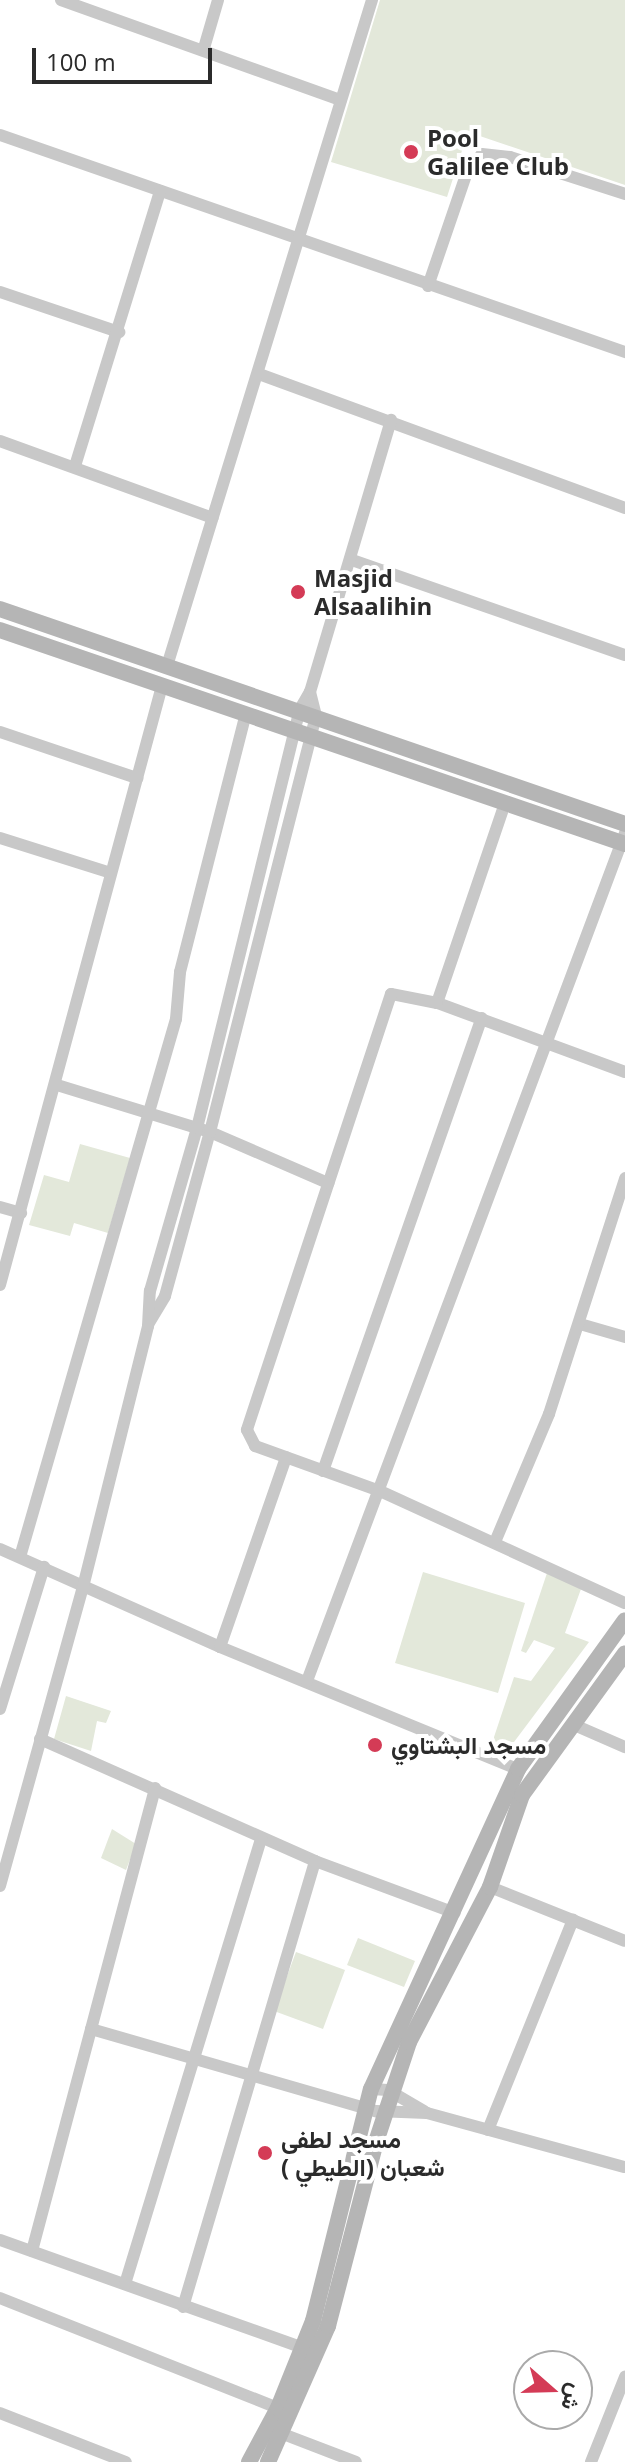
<!DOCTYPE html>
<html>
<head>
<meta charset="utf-8">
<style>
  body { margin:0 }
  #map { position:relative; width:625px; height:2462px; overflow:hidden; background:#fff; font-family:"Open Sans",Vazirmatn,sans-serif }
  div>[style] { position:absolute }
  [style*='--x'] { left:calc(var(--x)*1px); top:calc(var(--y)*1px); width:calc(var(--w)*1px); rotate:calc(var(--a)*1deg) }
  .green>* { inset:0; background:#e3e8da }
  .street>* { height:12px; margin:-6px; padding:0 6px; transform-origin:6px; border-radius:6px; background:#c8c8c8 }
  .secondary>* { height:16px; margin:-8px; padding:0 8px; transform-origin:8px; border-radius:8px; background:#b5b5b5 }
  .dots>* { width:22px; height:22px; translate:-50% -50%; box-sizing:border-box; border:4px solid #fff; border-radius:50% }
  span { translate:-50% -50%; white-space:nowrap; text-align:center; line-height:1.15; -webkit-text-stroke:8px #fff; paint-order:stroke }
  .poi-label { font-size:24px; color:#2b2b2b; font-weight:700 }
  .left { translate:0 -50%; text-align:left }
  .north { position:absolute; left:513px; top:2350px; width:80px; height:80px; box-sizing:border-box; background:#fff; border:2px solid #aaa; border-radius:50%; rotate:110deg; font-size:22px; font-weight:700; line-height:32px; text-align:center; color:#2b2b2b }
  .north::after { content:''; display:block; margin:auto; width:28px; height:36px; background:#d43b56; clip-path:polygon(50% 0,100% 100%,50% 72%,0 100%) }
  .scale { position:absolute; left:32px; top:48px; width:180px; height:36px; box-sizing:border-box; border:4px solid #2b2b2b; border-top:0; padding-left:10px; font-size:24px; line-height:28px; white-space:nowrap; color:#2b2b2b; -webkit-text-stroke:6px #fff; paint-order:stroke }
</style>
</head>
<body>
<div id="map">
  <div class="green">
    <div style="clip-path:polygon(380px 0,625px 0,625px 185px,468px 132px,447px 197px,331px 162px)"></div>
    <div style="clip-path:polygon(80px 1144px,130px 1158px,108px 1233px,74px 1223px,70px 1236px,29px 1225px,44px 1175px,69px 1182px)"></div>
    <div style="clip-path:polygon(423px 1572px,525px 1603px,498px 1693px,395px 1663px)"></div>
    <div style="clip-path:polygon(547px 1573px,581px 1589px,565px 1633px,589px 1642px,505px 1754px,490px 1749px,514px 1677px,531px 1681px,555px 1648px,534px 1640px,526px 1653px,521px 1651px)"></div>
    <div style="clip-path:polygon(66px 1696px,111px 1711px,106px 1723px,97px 1721px,91px 1751px,54px 1739px)"></div>
    <div style="clip-path:polygon(112px 1829px,136px 1844px,126px 1870px,101px 1858px)"></div>
    <div style="clip-path:polygon(358px 1938px,415px 1961px,404px 1987px,347px 1965px)"></div>
    <div style="clip-path:polygon(296px 1952px,345px 1970px,323px 2029px,274px 2011px)"></div>
  </div>
  <div class="street">
    <div style="--x:61;--y:0;--w:297;--a:19.7"></div>
    <div style="--x:204;--y:48;--w:50;--a:-73.7"></div>
    <div style="--x:0;--y:135;--w:662;--a:19.15"></div>
    <div style="--x:428;--y:286;--w:120;--a:-71.1"></div>
    <div style="--x:467;--y:172;--w:23;--a:-50"></div>
    <div style="--x:482;--y:154;--w:28;--a:6"></div>
    <div style="--x:510;--y:157;--w:121;--a:17.8"></div>
    <div style="--x:0;--y:292;--w:126;--a:18.6"></div>
    <div style="--x:259;--y:374;--w:390;--a:20.1"></div>
    <div style="--x:0;--y:441;--w:226;--a:19.9"></div>
    <div style="--x:75;--y:466;--w:288;--a:-72.8"></div>
    <div style="--x:352;--y:560;--w:289;--a:19.2"></div>
    <div style="--x:167;--y:666;--w:697;--a:-72.89"></div>
    <div style="--x:0;--y:732;--w:145;--a:18.6"></div>
    <div style="--x:0;--y:838;--w:116;--a:17.5"></div>
    <div style="--x:437;--y:1003;--w:211;--a:-71.2"></div>
    <div style="--x:625;--y:1072;--w:200;--a:-159.8"></div>
    <div style="--x:437;--y:1003;--w:47;--a:-168.9"></div>
    <div style="--x:391;--y:994;--w:459;--a:108.3"></div>
    <div style="--x:247;--y:1430;--w:18;--a:63"></div>
    <div style="--x:255;--y:1446;--w:133;--a:19.8"></div>
    <div style="--x:380;--y:1491;--w:269;--a:24.6"></div>
    <div style="--x:57;--y:1085;--w:160;--a:17.1"></div>
    <div style="--x:210;--y:1132;--w:129;--a:23.4"></div>
    <div style="--x:0;--y:1207;--w:22;--a:16"></div>
    <div style="--x:0;--y:1285;--w:621;--a:-74.87"></div>
    <div style="--x:149;--y:1323;--w:31;--a:-59"></div>
    <div style="--x:165;--y:1296;--w:170;--a:-74.7"></div>
    <div style="--x:210;--y:1132;--w:410;--a:-75.7"></div>
    <div style="--x:311;--y:735;--w:20;--a:-75"></div>
    <div style="--x:316;--y:716;--w:25;--a:-104"></div>
    <div style="--x:580;--y:1324;--w:47;--a:16.1"></div>
    <div style="--x:323;--y:1471;--w:480;--a:-70.7"></div>
    <div style="--x:495;--y:1542;--w:139;--a:-67.1"></div>
    <div style="--x:549;--y:1414;--w:248;--a:-72.1"></div>
    <div style="--x:0;--y:1549;--w:241;--a:24"></div>
    <div style="--x:220;--y:1647;--w:322;--a:22.3"></div>
    <div style="--x:20;--y:1557;--w:560;--a:-73.83"></div>
    <div style="--x:176;--y:1019;--w:47;--a:-85.1"></div>
    <div style="--x:180;--y:972;--w:266;--a:-75.7"></div>
    <div style="--x:220;--y:1647;--w:201;--a:-70.8"></div>
    <div style="--x:307;--y:1681;--w:906;--a:-69.44"></div>
    <div style="--x:0;--y:1709;--w:149;--a:-72.8"></div>
    <div style="--x:572;--y:1724;--w:58;--a:23.5"></div>
    <div style="--x:40;--y:1739;--w:301;--a:23.9"></div>
    <div style="--x:315;--y:1861;--w:149;--a:20.4"></div>
    <div style="--x:0;--y:1886;--w:314;--a:-74.5"></div>
    <div style="--x:84;--y:1583;--w:265;--a:-76"></div>
    <div style="--x:148;--y:1326;--w:35;--a:-87"></div>
    <div style="--x:150;--y:1291;--w:170;--a:-73.9"></div>
    <div style="--x:197;--y:1128;--w:431;--a:-76.2"></div>
    <div style="--x:300;--y:709;--w:20;--a:-60"></div>
    <div style="--x:310;--y:692;--w:284;--a:-73.4"></div>
    <div style="--x:490;--y:1887;--w:145;--a:21.8"></div>
    <div style="--x:91;--y:2029;--w:297;--a:16.1"></div>
    <div style="--x:376;--y:2111;--w:51;--a:2.2"></div>
    <div style="--x:427;--y:2113;--w:205;--a:15.3"></div>
    <div style="--x:371;--y:2089;--w:17;--a:3"></div>
    <div style="--x:388;--y:2090;--w:42;--a:30.3"></div>
    <div style="--x:488;--y:2130;--w:227;--a:-68"></div>
    <div style="--x:0;--y:2240;--w:322;--a:19.6"></div>
    <div style="--x:32;--y:2251;--w:479;--a:-75.1"></div>
    <div style="--x:125;--y:2284;--w:466;--a:-73"></div>
    <div style="--x:0;--y:2298;--w:299;--a:21.6"></div>
    <div style="--x:183;--y:2307;--w:465;--a:-73.5"></div>
    <div style="--x:0;--y:2413;--w:135;--a:21.3"></div>
    <div style="--x:283;--y:2434;--w:78;--a:21"></div>
    <div style="--x:591;--y:2462;--w:92;--a:-68.2"></div>
  </div>
  <div class="secondary">
    <div style="--x:0;--y:609;--w:661;--a:18.98"></div>
    <div style="--x:0;--y:630;--w:661;--a:18.9"></div>
    <div style="--x:249;--y:2462;--w:61;--a:-61.8"></div>
    <div style="--x:278;--y:2408;--w:94;--a:-68.1"></div>
    <div style="--x:313;--y:2321;--w:239;--a:-76"></div>
    <div style="--x:371;--y:2089;--w:352;--a:-65.3"></div>
    <div style="--x:518;--y:1769;--w:183;--a:-54.3"></div>
    <div style="--x:268;--y:2462;--w:149;--a:-66.2"></div>
    <div style="--x:328;--y:2326;--w:187;--a:-75.4"></div>
    <div style="--x:375;--y:2145;--w:108;--a:-71.7"></div>
    <div style="--x:409;--y:2042;--w:175;--a:-62.4"></div>
    <div style="--x:490;--y:1887;--w:97;--a:-70.8"></div>
    <div style="--x:522;--y:1795;--w:175;--a:-54"></div>
  </div>
  <div class="dots">
    <div style="left:411px;top:152px;background:#d43b56"></div>
    <div style="left:298px;top:592px;background:#d43b56"></div>
    <div style="left:375px;top:1745px;background:#d43b56"></div>
    <div style="left:265px;top:2153px;background:#d43b56"></div>
  </div>
  <div class="poi-label">
    <span class="left" style="left:427px;top:152px">Pool<br>Galilee Club</span>
    <span class="left" style="left:314px;top:592px">Masjid<br>Alsaalihin</span>
    <span class="left" style="left:391px;top:1745px">مسجد البشتاوي</span>
    <span class="left" style="left:281px;top:2153px">مسجد لطفي<br>شعبان (الطيطي )</span>
  </div>
  <div class="north">ش</div>
  <div class="scale">100 m</div>
</div>
</body>
</html>
